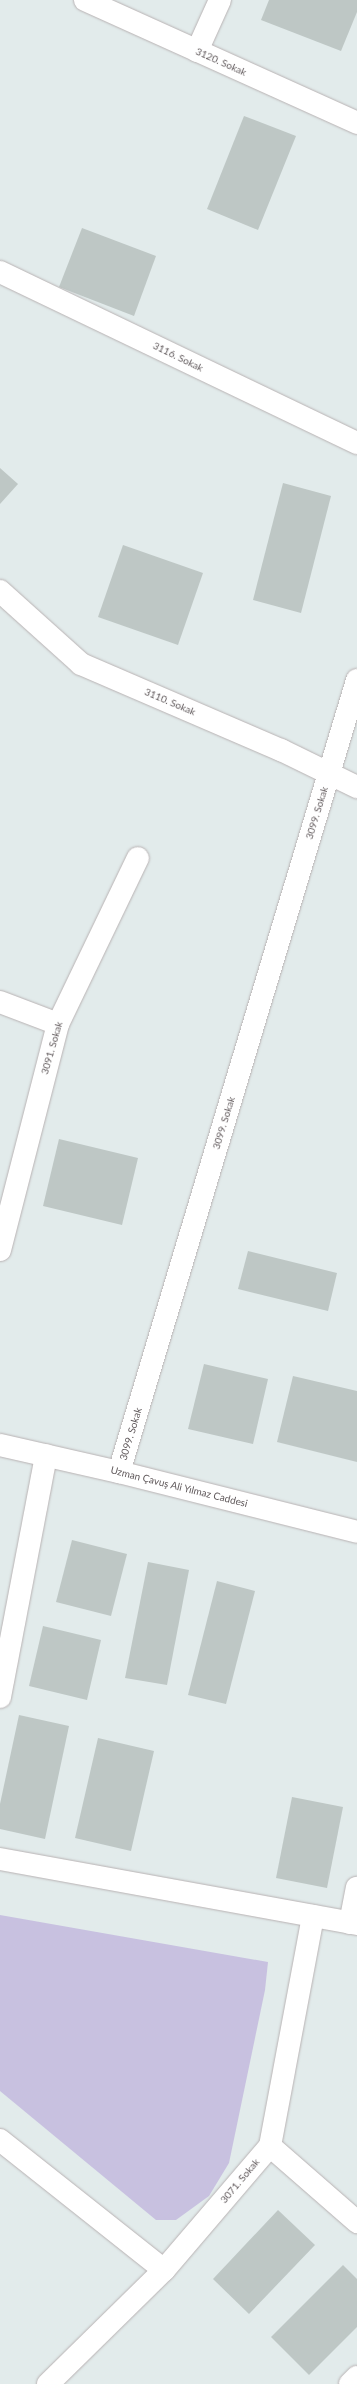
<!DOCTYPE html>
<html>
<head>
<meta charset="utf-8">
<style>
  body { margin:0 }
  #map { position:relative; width:357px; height:2384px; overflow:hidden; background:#e2ebeb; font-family:Lato,sans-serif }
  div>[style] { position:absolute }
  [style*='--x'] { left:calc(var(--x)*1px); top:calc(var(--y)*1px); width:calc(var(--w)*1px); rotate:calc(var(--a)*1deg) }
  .green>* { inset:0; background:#c8c1e0 }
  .building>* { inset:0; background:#bec7c5 }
  .roads { filter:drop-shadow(0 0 1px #b8b2b3) drop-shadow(0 0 1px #b8b2b3) }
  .minor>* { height:22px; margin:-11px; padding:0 11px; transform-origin:11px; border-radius:11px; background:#fff }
  .tertiary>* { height:22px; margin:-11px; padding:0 11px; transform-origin:11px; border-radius:11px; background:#fff }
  span { translate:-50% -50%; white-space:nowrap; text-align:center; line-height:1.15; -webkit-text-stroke:3px #fff; paint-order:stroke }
  .street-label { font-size:10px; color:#615a5c }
</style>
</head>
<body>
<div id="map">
  <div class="green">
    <div style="clip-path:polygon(0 1915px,268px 1962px,265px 1990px,229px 2163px,209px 2196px,176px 2220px,156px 2220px,0 2091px)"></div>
  </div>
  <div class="building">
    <div style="clip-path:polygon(269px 0,357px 0,357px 12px,341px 51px,261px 20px)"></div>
    <div style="clip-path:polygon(244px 116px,296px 136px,258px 230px,207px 209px)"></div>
    <div style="clip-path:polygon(82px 228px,156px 256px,134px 316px,59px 287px)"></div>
    <div style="clip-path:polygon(0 468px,18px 484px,0 504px)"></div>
    <div style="clip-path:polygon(283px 483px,331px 496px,301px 613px,253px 600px)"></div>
    <div style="clip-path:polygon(123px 545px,203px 573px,178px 645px,98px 617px)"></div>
    <div style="clip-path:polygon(59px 1139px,138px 1158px,122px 1225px,43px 1206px)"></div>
    <div style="clip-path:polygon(248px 1251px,337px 1273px,328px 1311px,238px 1289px)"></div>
    <div style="clip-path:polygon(204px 1364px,268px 1379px,253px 1444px,188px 1429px)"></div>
    <div style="clip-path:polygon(293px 1376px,357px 1391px,357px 1462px,277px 1442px)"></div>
    <div style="clip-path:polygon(72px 1540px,127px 1554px,111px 1616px,56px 1602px)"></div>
    <div style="clip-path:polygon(148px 1562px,189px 1570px,167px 1685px,125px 1678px)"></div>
    <div style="clip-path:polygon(217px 1581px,255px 1591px,226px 1704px,188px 1695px)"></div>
    <div style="clip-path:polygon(43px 1626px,101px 1640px,87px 1700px,29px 1686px)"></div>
    <div style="clip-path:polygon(19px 1715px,69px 1726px,45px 1839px,0 1829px,0 1804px)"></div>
    <div style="clip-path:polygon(98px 1738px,154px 1751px,131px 1851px,75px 1838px)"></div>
    <div style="clip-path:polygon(292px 1797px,343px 1807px,327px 1888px,276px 1878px)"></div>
    <div style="clip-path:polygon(278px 2210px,315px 2245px,249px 2314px,213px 2279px)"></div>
    <div style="clip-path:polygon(343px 2265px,357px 2279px,357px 2327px,309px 2375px,271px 2337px)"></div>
  </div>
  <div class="roads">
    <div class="minor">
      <div style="--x:85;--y:0;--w:299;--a:24.3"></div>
      <div style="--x:197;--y:51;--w:56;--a:-65.7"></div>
      <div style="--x:0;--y:272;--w:396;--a:25.6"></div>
      <div style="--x:0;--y:591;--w:109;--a:42"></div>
      <div style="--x:81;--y:664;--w:218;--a:23.3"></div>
      <div style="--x:281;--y:750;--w:85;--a:26"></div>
      <div style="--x:0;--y:1002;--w:62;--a:20.8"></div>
      <div style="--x:0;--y:1250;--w:233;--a:-75.6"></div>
      <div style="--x:58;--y:1024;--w:184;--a:-64.3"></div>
      <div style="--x:119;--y:1472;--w:827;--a:-73.27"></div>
      <div style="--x:0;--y:1697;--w:246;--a:-79.2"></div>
      <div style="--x:0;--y:1859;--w:363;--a:10.3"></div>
      <div style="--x:350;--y:1923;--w:36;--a:-79"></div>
      <div style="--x:0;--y:2140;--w:209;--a:38.4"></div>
      <div style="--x:270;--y:2146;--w:116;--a:41.1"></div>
      <div style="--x:48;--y:2384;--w:163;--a:-44.5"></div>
      <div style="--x:164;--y:2270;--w:163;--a:-49.5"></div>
      <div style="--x:270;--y:2146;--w:234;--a:-79.4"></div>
      <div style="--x:350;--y:2384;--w:10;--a:-45"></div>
    </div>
    <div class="tertiary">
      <div style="--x:0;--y:1445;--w:122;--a:12.8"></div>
      <div style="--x:119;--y:1472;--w:245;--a:14.1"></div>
    </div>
  </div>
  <div class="street-label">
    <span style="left:221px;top:62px;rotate:24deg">3120. Sokak</span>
    <span style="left:178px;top:357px;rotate:26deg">3116. Sokak</span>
    <span style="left:170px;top:702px;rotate:23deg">3110. Sokak</span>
    <span style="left:317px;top:813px;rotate:-73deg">3099. Sokak</span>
    <span style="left:52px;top:1048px;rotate:-74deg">3091. Sokak</span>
    <span style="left:224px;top:1123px;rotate:-73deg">3099. Sokak</span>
    <span style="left:131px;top:1434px;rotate:-73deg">3099. Sokak</span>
    <span style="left:179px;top:1487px;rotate:14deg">Uzman Çavuş Ali Yılmaz Caddesi</span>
    <span style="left:240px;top:2181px;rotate:-50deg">3071. Sokak</span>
  </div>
</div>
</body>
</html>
